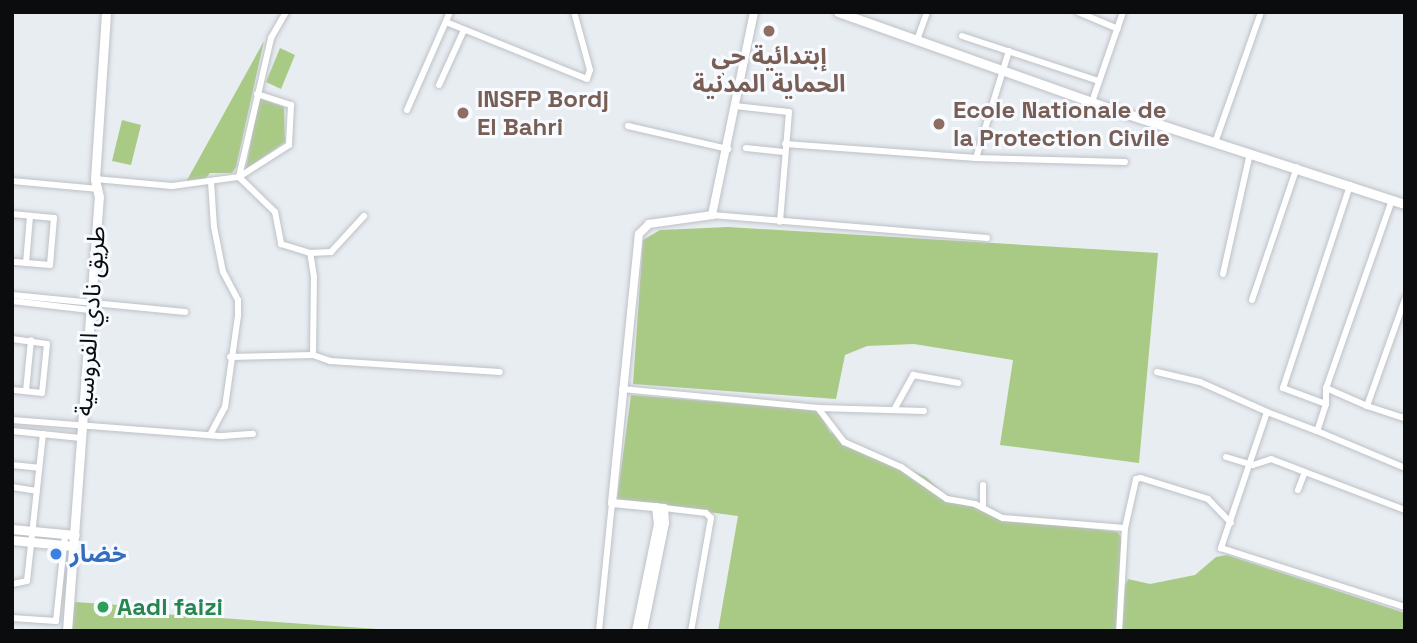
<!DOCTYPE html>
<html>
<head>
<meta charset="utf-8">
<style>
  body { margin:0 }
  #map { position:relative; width:1417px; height:643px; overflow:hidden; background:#e8edf2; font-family:"Space Grotesk","Noto Sans Arabic",sans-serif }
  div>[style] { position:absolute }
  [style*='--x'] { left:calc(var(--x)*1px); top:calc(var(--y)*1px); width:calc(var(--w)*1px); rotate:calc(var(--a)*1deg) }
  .green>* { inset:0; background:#a9ca85 }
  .roads { filter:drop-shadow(0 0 2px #bdc1c6) drop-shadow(0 0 2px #bdc1c6) }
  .minor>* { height:6px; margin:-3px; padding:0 3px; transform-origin:3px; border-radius:3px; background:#fff }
  .tertiary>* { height:8px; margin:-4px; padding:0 4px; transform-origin:4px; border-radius:4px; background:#fff }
  .secondary>* { height:9px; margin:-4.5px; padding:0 4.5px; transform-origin:4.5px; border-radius:4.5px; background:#fff }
  .dots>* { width:19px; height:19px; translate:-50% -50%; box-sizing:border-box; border:4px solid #f7fbff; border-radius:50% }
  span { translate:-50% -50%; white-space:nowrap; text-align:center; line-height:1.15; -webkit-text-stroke:6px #f7fbff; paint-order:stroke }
  .education-label { font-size:24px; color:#785e54; font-weight:700 }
  .left { translate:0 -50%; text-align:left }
  .street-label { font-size:24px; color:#0a0c0d }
  .shop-label { font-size:24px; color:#366cbe; font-weight:700 }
  .leisure-label { font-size:24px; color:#27864d; font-weight:700 }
  .frame { position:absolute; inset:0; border:14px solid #0a0c0d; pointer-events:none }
</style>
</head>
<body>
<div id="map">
  <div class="green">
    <div style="clip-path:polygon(264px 41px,236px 167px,232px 173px,210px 173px,205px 179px,186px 182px)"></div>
    <div style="clip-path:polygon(280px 48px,295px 55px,281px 89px,266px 82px)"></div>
    <div style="clip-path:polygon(259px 98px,284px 107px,285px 142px,246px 169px)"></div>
    <div style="clip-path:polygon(122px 120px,141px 125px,131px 165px,112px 161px)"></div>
    <div style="clip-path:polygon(728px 227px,1158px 253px,1139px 463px,1000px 445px,1013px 360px,914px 344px,867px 346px,845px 355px,836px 399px,633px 384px,643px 240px,660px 230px)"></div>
    <div style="clip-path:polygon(631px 395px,817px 410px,830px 432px,926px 477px,942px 492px,999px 518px,1118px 532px,1124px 543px,1117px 603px,1128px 579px,1150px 584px,1195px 575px,1216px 557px,1227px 555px,1405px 613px,1405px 631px,718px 631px,738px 516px,617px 500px)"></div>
    <div style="clip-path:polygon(75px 602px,133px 606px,133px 612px,407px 631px,70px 631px)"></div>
  </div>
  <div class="roads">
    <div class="minor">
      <div style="--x:1078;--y:12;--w:43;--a:23"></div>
      <div style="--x:446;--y:22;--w:152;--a:22"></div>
      <div style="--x:587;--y:79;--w:9;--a:-72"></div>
      <div style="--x:590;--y:70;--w:60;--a:-105.4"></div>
      <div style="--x:962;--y:36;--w:144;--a:18.2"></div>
      <div style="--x:917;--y:40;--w:30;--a:-70"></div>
      <div style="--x:439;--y:85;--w:58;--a:-65.6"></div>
      <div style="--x:257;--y:94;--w:36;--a:18"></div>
      <div style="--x:291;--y:105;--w:40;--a:92.9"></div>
      <div style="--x:289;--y:145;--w:59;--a:147.4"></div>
      <div style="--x:239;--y:177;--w:50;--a:44.2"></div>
      <div style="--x:275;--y:212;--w:33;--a:79"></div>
      <div style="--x:281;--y:244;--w:30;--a:17"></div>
      <div style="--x:310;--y:253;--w:21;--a:-3"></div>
      <div style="--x:331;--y:252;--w:49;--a:-47.5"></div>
      <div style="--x:1092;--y:102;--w:95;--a:-71"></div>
      <div style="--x:735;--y:106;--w:54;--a:6.3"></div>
      <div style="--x:789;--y:112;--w:110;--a:94.7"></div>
      <div style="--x:407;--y:110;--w:107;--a:-66.3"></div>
      <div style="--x:628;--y:126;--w:103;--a:13"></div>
      <div style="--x:1216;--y:140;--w:136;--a:-70.6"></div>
      <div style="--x:785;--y:144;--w:192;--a:4.2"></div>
      <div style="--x:976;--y:158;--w:149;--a:1.5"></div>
      <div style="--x:746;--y:148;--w:38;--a:6"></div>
      <div style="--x:976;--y:158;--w:112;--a:-72.9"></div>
      <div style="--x:95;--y:179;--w:77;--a:5.2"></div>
      <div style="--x:172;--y:186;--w:68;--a:-7.7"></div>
      <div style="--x:239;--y:177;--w:143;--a:-77"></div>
      <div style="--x:271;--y:38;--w:30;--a:-60"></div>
      <div style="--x:12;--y:181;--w:87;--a:5.3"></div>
      <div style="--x:1392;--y:200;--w:199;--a:109.3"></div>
      <div style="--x:1326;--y:388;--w:16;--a:90"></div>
      <div style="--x:1326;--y:404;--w:28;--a:108"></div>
      <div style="--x:1317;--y:431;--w:95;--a:22.8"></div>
      <div style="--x:12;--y:214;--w:42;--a:5.4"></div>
      <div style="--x:54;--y:218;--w:47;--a:94.9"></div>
      <div style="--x:50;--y:265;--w:38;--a:-175"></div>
      <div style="--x:712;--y:215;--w:276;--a:4.8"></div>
      <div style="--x:26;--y:263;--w:47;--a:-85.1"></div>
      <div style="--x:1223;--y:274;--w:124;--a:-77.4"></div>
      <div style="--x:12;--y:295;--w:174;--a:5.6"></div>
      <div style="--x:1252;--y:300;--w:140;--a:-71.3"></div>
      <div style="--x:12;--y:301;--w:78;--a:6.7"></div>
      <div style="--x:12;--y:339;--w:35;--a:8"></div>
      <div style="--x:47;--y:344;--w:49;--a:95.8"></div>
      <div style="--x:42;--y:393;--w:30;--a:-174"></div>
      <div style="--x:313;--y:355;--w:18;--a:19"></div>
      <div style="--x:330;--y:361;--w:170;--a:3.7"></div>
      <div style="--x:230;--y:357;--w:83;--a:-1.4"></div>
      <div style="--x:313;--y:355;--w:78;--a:-89.3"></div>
      <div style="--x:314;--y:277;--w:24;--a:-99"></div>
      <div style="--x:1157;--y:372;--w:44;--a:13.1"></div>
      <div style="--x:1200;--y:382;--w:73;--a:24.1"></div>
      <div style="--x:1267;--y:412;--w:144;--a:108.7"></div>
      <div style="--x:1221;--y:548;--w:193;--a:17.8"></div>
      <div style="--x:1326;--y:388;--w:45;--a:23.7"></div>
      <div style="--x:1367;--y:406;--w:114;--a:-70.4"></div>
      <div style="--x:622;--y:389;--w:197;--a:5.5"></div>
      <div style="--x:818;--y:408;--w:106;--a:1.6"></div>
      <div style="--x:26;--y:391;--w:51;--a:-84.4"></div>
      <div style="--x:1326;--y:404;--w:46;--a:-159.6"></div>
      <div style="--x:1283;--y:388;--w:214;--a:-71.7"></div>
      <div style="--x:1367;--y:406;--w:40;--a:18"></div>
      <div style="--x:818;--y:408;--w:43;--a:52.6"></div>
      <div style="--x:844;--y:442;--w:62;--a:23.7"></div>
      <div style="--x:901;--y:467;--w:56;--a:34.8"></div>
      <div style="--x:947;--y:499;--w:28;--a:10"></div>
      <div style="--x:975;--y:504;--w:31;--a:27"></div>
      <div style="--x:1003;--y:518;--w:122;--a:4.7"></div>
      <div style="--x:1125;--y:528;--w:103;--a:93.3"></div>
      <div style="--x:895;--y:408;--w:38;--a:-61"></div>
      <div style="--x:913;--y:375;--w:46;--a:10.1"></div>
      <div style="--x:1267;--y:412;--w:53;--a:20.8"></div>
      <div style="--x:12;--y:420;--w:211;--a:4.4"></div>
      <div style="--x:222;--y:436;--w:31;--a:-4"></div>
      <div style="--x:12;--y:431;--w:69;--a:5.8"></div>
      <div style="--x:210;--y:435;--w:32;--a:-62"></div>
      <div style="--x:225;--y:407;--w:92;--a:-81.9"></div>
      <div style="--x:238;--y:316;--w:16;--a:-90"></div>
      <div style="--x:238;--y:300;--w:32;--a:-118"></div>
      <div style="--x:223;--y:272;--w:46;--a:-101.3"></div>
      <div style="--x:214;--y:227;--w:45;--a:-93.8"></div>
      <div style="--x:1226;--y:457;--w:28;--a:17"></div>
      <div style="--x:1253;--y:465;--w:19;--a:-18"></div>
      <div style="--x:1271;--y:459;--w:36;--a:21"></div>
      <div style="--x:12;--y:465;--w:27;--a:6"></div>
      <div style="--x:12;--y:487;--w:25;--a:9"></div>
      <div style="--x:1298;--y:490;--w:19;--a:-69"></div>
      <div style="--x:1305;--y:472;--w:107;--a:20.8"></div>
      <div style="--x:664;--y:508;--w:42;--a:6.8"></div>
      <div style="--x:706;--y:513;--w:7;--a:45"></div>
      <div style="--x:711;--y:518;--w:115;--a:100"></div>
      <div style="--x:983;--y:508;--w:23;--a:-90"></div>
      <div style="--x:1125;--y:528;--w:50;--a:-77.3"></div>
      <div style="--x:1136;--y:479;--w:5;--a:-11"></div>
      <div style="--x:1141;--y:478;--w:70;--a:17.4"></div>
      <div style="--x:1208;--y:499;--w:33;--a:46"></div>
      <div style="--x:12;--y:584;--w:15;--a:-11"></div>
      <div style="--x:27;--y:581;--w:148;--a:-83.8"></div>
      <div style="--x:12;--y:618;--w:44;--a:3.9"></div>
      <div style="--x:56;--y:621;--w:86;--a:-84"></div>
      <div style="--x:599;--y:631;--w:129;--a:-84.2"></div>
    </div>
    <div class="tertiary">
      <div style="--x:636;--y:631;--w:109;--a:-78.4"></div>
      <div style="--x:658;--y:524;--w:17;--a:-97"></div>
      <div style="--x:643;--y:631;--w:110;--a:-78.5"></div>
      <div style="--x:665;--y:523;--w:15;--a:-94"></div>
      <div style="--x:664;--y:508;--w:52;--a:-174.5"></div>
      <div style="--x:612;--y:503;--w:270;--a:-84.3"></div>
      <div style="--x:639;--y:234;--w:14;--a:-45"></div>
      <div style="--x:649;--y:224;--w:64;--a:-8.1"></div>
      <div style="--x:712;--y:215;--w:207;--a:-78.3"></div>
    </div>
    <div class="secondary">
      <div style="--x:838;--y:12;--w:288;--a:19.5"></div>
      <div style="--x:1109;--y:108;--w:311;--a:18"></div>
      <div style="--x:12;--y:529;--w:63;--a:5.4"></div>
      <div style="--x:12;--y:540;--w:62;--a:5.5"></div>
      <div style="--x:67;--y:631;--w:435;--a:-85.8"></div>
      <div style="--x:99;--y:197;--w:18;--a:-103"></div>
      <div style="--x:95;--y:179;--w:167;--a:-86.2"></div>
    </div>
  </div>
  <div class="dots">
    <div style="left:769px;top:31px;background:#8d6e63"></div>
    <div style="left:463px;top:113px;background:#8d6e63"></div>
    <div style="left:939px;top:124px;background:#8d6e63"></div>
    <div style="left:56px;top:554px;background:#3f7fe0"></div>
    <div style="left:103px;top:607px;background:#2e9e5b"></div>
  </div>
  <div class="education-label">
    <span style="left:769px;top:70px">إبتدائية حي<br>الحماية المدنية</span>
    <span class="left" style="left:477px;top:113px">INSFP Bordj<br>El Bahri</span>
    <span class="left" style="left:953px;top:124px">Ecole Nationale de<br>la Protection Civile</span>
  </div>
  <div class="street-label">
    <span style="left:90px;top:321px;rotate:-86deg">طريق نادي الفروسية</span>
  </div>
  <div class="shop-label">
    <span class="left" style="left:70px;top:554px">خضار</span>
  </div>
  <div class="leisure-label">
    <span class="left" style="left:117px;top:607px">Aadl faizi</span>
  </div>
  <div class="frame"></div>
</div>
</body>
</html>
